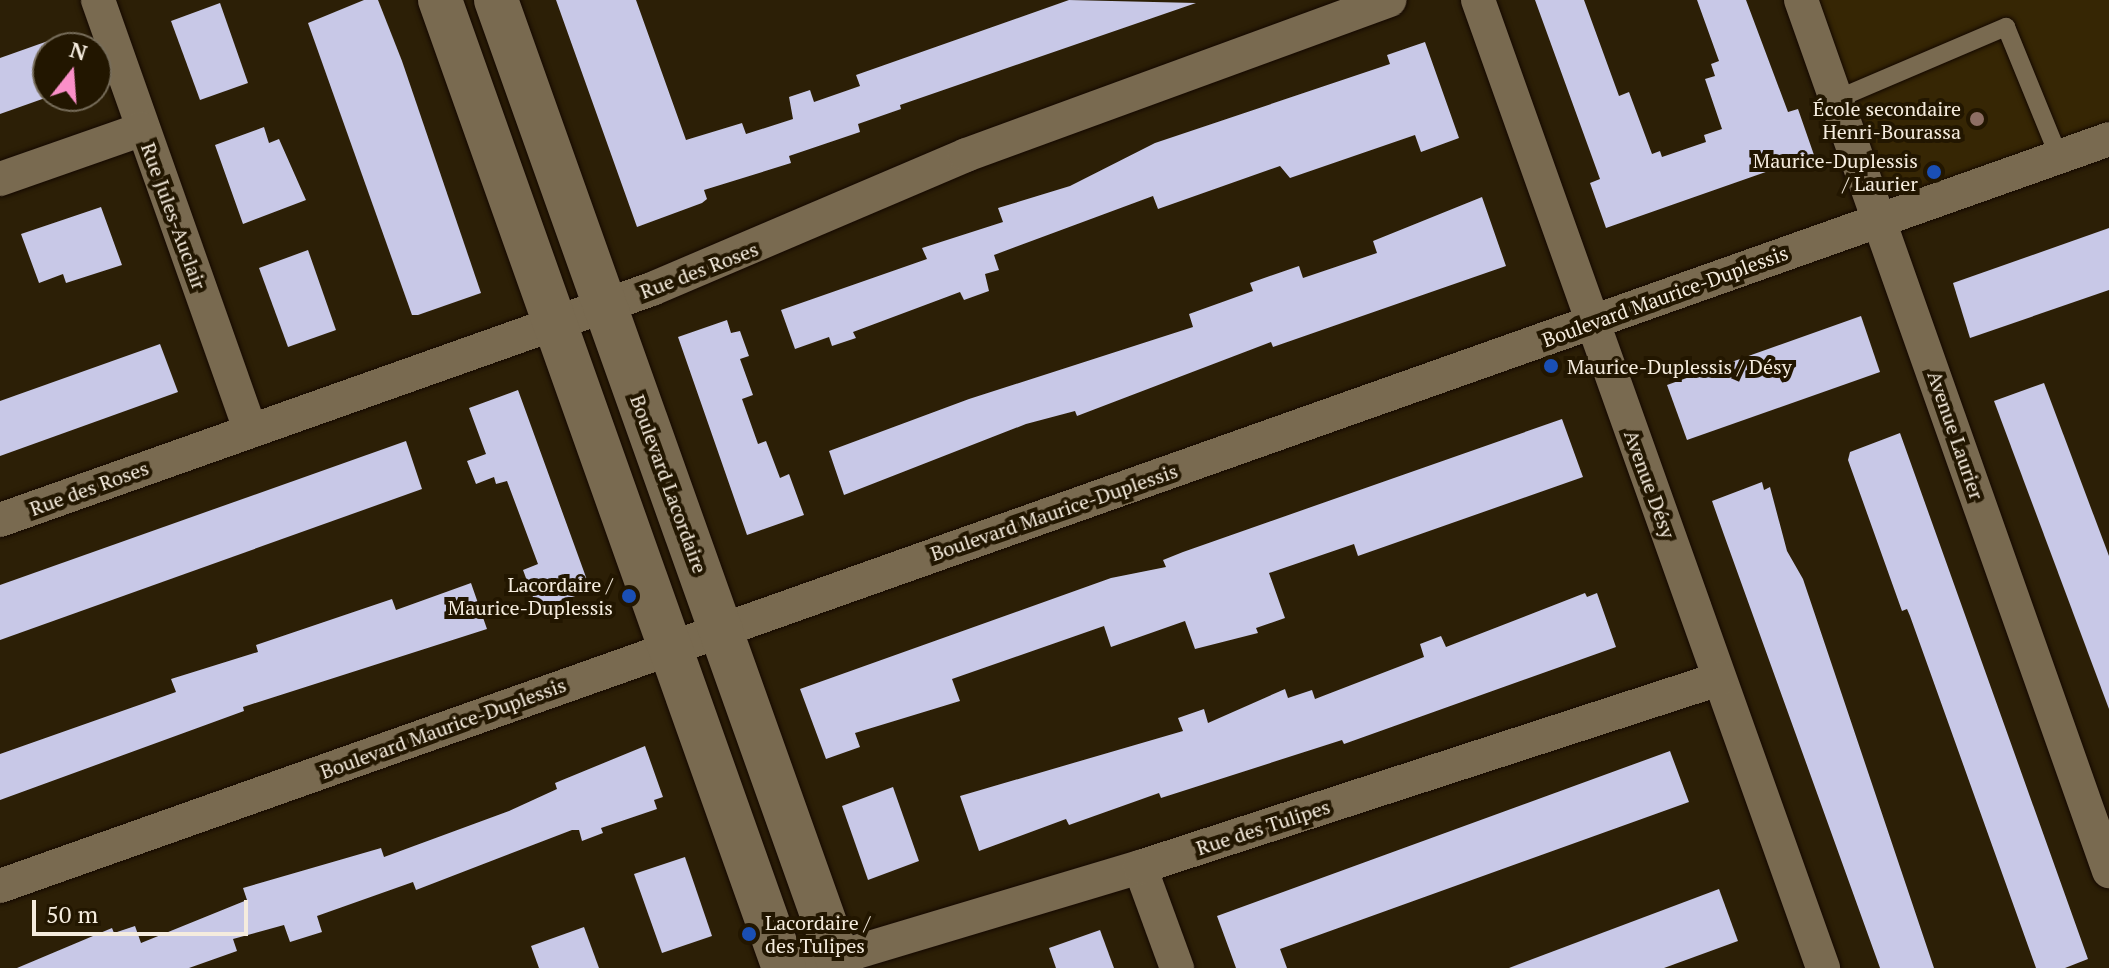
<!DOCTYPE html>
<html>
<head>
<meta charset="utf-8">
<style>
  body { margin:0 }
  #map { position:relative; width:2109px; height:968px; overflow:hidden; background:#2c1f06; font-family:"PT Serif",serif }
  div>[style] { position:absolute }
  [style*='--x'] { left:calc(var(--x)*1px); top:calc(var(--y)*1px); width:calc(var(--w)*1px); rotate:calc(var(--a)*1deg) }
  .built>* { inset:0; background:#362604 }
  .building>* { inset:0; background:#c8c8e7 }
  .roads { filter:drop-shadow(0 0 2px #140800) drop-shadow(0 0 2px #140800) }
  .lane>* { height:18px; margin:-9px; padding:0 9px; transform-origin:9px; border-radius:9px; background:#796a50 }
  .street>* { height:34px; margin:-17px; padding:0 17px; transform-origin:17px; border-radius:17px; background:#796a50 }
  .secondary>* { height:44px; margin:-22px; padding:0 22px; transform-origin:22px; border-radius:22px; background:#796a50 }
  .dots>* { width:22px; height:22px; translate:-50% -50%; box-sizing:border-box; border:4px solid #221600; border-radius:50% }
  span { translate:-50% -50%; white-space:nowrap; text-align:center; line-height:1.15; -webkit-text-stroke:8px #221600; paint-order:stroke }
  .poi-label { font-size:20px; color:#f5ecde }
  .right { translate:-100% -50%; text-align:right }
  .left { translate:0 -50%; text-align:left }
  .street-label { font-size:20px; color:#f5ecde }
  .north { position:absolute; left:32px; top:32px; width:80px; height:80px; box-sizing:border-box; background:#221600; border:2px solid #766c59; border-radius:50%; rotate:17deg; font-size:22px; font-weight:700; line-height:32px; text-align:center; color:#f5ecde }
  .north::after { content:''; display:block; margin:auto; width:28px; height:36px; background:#fa8fc8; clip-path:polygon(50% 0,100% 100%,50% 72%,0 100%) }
  .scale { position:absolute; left:32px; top:900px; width:216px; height:36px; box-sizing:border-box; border:4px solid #f5ecde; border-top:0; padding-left:10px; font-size:24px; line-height:28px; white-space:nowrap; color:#f5ecde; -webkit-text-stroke:6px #221600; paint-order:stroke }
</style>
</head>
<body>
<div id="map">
  <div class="built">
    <div style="clip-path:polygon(1801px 0,2109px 0,2109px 139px,1881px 219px)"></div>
  </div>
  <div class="building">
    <div style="clip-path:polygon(364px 0,378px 0,402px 61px,481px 293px,418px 315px,412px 315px,308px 23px)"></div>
    <div style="clip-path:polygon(556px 0,636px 0,686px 140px,742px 123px,746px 134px,793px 119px,789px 97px,810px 90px,814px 102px,860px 86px,856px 75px,1069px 0,1196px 3px,900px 105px,901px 109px,858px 124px,860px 132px,789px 156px,791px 163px,704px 190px,707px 199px,702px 203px,637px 227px)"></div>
    <div style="clip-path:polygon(1535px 0,1584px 0,1619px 96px,1629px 92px,1652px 154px,1660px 151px,1662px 157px,1706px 142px,1704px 135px,1722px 129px,1705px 79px,1715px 76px,1711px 64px,1719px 61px,1697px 0,1746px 0,1788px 112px,1798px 109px,1814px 155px,1606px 228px,1590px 183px,1600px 179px)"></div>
    <div style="clip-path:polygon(220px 3px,248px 83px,200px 100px,171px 21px)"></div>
    <div style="clip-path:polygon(48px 41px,48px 97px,0 114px,0 58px)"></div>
    <div style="clip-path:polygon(1425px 42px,1459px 138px,1421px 152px,1415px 135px,1290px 178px,1280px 166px,1158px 209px,1153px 196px,994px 255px,999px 270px,985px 274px,989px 291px,964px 300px,960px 292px,853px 332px,856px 338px,832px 346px,829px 337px,795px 349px,781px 310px,927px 259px,922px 248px,1003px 222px,998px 208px,1070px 186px,1155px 143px,1390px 64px,1387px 55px)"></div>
    <div style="clip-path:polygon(264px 127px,269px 143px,279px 139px,306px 200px,243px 224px,215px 145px)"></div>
    <div style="clip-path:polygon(1482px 197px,1506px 266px,1273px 347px,1271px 342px,1077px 416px,1075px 411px,1026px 424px,844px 495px,829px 451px,969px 399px,1193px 327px,1189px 314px,1253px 291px,1250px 283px,1299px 266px,1303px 278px,1377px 253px,1373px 241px)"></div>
    <div style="clip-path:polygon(101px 207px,122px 265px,66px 283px,63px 274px,39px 283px,21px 234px)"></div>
    <div style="clip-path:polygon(2109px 228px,2109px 290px,1970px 338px,1953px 283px)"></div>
    <div style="clip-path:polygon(308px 250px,336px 330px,288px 347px,259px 268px)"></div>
    <div style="clip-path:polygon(1861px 316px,1880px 372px,1687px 440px,1667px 385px)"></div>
    <div style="clip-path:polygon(727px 320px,731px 333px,740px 331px,749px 356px,740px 359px,753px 395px,742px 399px,758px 444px,766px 441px,780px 478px,789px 474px,804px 515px,747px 535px,678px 337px)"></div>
    <div style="clip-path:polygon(160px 344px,178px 392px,0 456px,0 401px)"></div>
    <div style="clip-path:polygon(2044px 383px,2109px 556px,2109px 709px,1994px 401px)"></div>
    <div style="clip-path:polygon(518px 390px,591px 591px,537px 608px,523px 570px,538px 564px,507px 481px,496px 484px,494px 477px,476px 484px,467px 461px,486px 454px,469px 408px)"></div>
    <div style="clip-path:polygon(1562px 419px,1583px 477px,1358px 556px,1354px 544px,1269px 573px,1285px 618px,1256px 628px,1258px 633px,1195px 649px,1185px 621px,1111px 647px,1104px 626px,952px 679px,960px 701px,855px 733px,860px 747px,826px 759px,800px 689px,1111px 578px,1166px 567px,1163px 560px,1183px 552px)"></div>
    <div style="clip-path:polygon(1900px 433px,2088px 959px,2065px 968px,2036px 968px,1910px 616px,1907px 609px,1902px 611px,1848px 460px,1850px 452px)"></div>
    <div style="clip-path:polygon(406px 441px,422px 489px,0 640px,0 585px)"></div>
    <div style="clip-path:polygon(1762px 482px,1764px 490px,1770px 487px,1787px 551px,1803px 579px,1934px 968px,1880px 968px,1724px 535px,1712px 501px)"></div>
    <div style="clip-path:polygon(471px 583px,487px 629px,243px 707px,244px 711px,0 800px,0 754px,176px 692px,171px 679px,258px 652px,256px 645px,392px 599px,396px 610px)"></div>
    <div style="clip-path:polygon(1585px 593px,1587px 597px,1597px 593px,1616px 647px,1344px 744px,1342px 740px,1161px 798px,1159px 793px,1069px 825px,1066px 819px,979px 851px,960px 796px,1183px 731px,1178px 718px,1204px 709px,1208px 723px,1285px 689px,1288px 698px,1312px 690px,1315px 699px,1424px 657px,1420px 644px,1441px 636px,1446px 647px)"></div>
    <div style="clip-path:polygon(645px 746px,663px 797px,654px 800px,657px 809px,601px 828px,603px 833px,582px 841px,579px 830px,572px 830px,416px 890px,413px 882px,317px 916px,322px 932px,290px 942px,284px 925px,233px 939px,237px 951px,189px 968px,17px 968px,112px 928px,114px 933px,135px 926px,141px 943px,247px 900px,243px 888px,381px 848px,384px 857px,509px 811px,557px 789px,555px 783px)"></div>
    <div style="clip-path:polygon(1670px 751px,1689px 802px,1280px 949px,1287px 968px,1236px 968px,1217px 916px)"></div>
    <div style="clip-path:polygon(893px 787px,919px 861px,868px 880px,842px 806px)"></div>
    <div style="clip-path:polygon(685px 857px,712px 936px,662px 953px,634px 874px)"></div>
    <div style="clip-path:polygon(1719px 889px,1738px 941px,1664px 968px,1509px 968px)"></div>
    <div style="clip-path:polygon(584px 927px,599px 968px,539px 968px,531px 946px)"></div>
    <div style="clip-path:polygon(1100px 930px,1114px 968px,1056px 968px,1049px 948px)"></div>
  </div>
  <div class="roads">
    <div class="lane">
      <div style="--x:1837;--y:99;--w:184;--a:-23.1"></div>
      <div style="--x:2006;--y:27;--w:140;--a:67.8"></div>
    </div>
    <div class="street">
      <div style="--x:98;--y:0;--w:457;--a:70.5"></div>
      <div style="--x:1478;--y:0;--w:1028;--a:70.38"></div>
      <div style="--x:1801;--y:0;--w:924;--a:70.53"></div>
      <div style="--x:0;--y:179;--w:151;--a:-19.3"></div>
      <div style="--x:0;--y:520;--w:692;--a:-19.51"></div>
      <div style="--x:652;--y:289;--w:341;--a:-23.1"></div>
      <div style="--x:966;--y:155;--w:451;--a:-20.1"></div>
      <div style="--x:1140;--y:867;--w:108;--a:69.9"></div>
      <div style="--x:0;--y:886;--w:2237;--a:-19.5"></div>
      <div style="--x:803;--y:968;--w:352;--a:-16.7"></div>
      <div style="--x:1140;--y:867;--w:609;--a:-17.99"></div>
    </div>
    <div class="secondary">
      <div style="--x:440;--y:0;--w:1027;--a:70.44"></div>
      <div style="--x:496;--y:0;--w:1028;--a:70.38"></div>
    </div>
  </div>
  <div class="dots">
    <div style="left:1977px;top:119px;background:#8d6e63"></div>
    <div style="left:1934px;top:172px;background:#1a4fb4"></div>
    <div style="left:1551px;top:366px;background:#1a4fb4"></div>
    <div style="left:629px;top:596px;background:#1a4fb4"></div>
    <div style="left:749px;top:934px;background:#1a4fb4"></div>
  </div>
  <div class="poi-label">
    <span class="right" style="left:1961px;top:120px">École secondaire<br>Henri-Bourassa</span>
    <span class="right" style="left:1918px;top:172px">Maurice-Duplessis<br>/ Laurier</span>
    <span class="left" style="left:1567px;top:366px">Maurice-Duplessis / Désy</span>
    <span class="right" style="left:613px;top:596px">Lacordaire /<br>Maurice-Duplessis</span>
    <span class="left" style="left:765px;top:934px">Lacordaire /<br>des Tulipes</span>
  </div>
  <div class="street-label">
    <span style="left:174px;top:216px;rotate:70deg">Rue Jules-Auclair</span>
    <span style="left:699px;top:270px;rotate:-21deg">Rue des Roses</span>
    <span style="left:1665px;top:296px;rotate:-20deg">Boulevard Maurice-Duplessis</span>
    <span style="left:1956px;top:435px;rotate:71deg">Avenue Laurier</span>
    <span style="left:669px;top:484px;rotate:70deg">Boulevard Lacordaire</span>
    <span style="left:1650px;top:484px;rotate:70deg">Avenue Désy</span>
    <span style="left:89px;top:488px;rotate:-20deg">Rue des Roses</span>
    <span style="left:1054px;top:512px;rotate:-19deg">Boulevard Maurice-Duplessis</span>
    <span style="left:443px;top:728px;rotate:-20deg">Boulevard Maurice-Duplessis</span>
    <span style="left:1263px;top:827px;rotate:-18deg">Rue des Tulipes</span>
  </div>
  <div class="north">N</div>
  <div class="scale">50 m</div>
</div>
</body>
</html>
